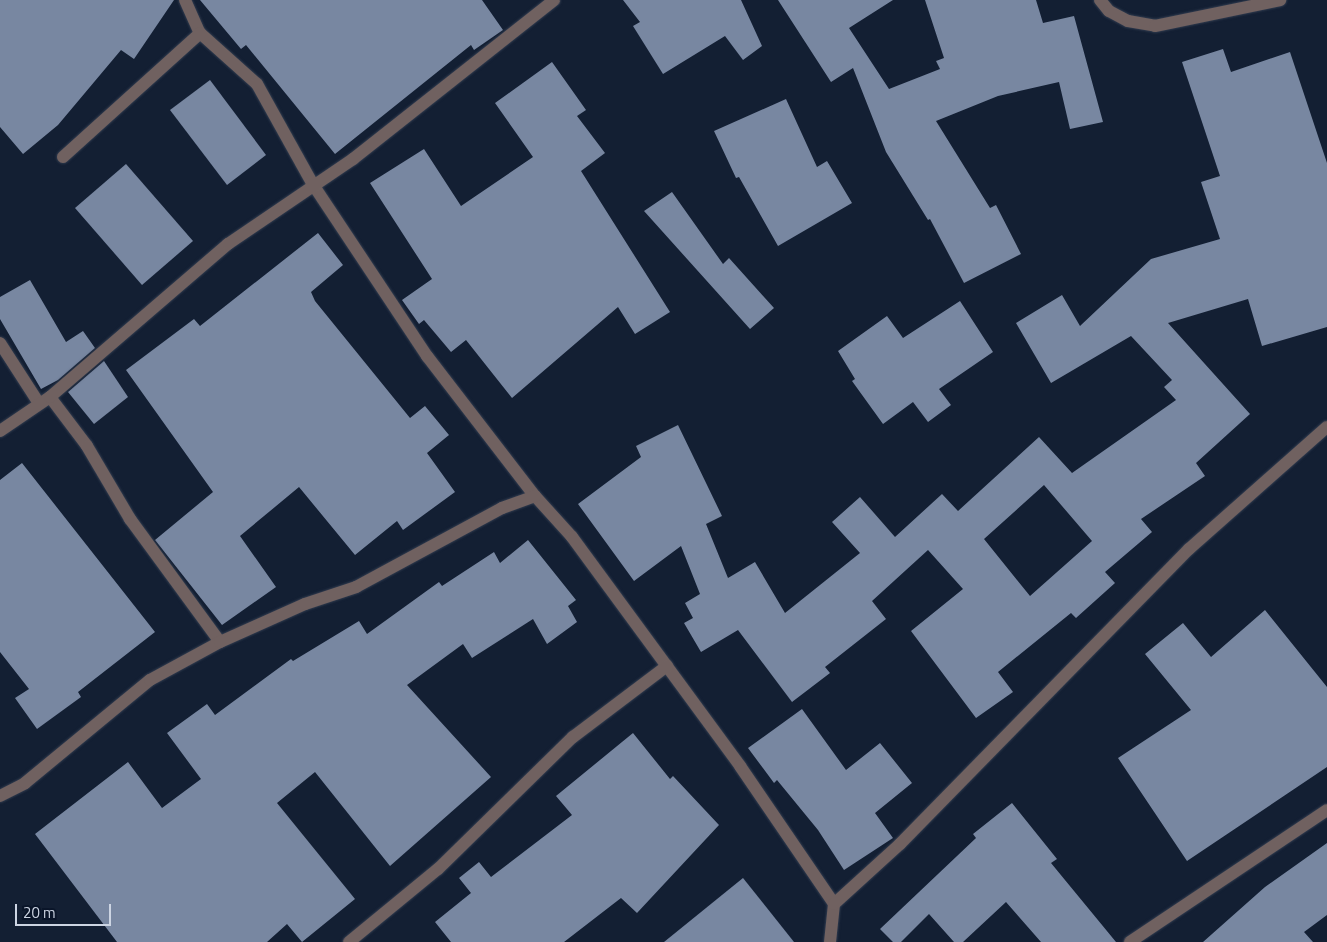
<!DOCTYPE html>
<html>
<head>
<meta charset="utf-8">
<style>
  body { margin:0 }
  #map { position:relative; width:1327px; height:942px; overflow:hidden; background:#131f33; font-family:"Titillium Web",sans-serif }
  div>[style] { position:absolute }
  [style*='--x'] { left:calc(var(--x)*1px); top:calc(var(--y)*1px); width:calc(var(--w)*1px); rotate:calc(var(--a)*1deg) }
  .building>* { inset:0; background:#7887a1 }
  .roads { filter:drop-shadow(0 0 1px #313c4f) drop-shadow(0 0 1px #313c4f) }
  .minor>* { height:12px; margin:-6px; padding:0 6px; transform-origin:6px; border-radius:6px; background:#706160 }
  span { translate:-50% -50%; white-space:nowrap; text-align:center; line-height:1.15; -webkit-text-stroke:5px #0a1529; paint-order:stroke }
  .scale { position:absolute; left:15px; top:904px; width:96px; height:22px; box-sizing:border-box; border:2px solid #cdd5e3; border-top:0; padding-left:6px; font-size:15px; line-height:18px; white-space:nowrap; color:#cdd5e3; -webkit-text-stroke:4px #0a1529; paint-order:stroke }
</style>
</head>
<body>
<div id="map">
  <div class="building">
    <div style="clip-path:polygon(0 0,174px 0,134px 59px,121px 50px,58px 125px,23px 154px,0 127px)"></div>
    <div style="clip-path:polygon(200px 0,482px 0,503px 30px,474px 50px,471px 45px,335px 154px,246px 45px,241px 49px)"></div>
    <div style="clip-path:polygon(623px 0,741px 0,762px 46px,743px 60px,725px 36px,663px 74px,633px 26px,640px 22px)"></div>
    <div style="clip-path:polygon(778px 0,893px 0,849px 28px,889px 89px,940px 69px,936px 61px,944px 58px,925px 0,1036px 0,1043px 23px,1074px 16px,1103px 122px,1070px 129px,1059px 82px,998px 96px,936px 121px,990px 208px,996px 205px,1021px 254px,964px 283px,930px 219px,928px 220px,886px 152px,853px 68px,831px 82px)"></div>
    <div style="clip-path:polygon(evenodd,1223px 49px,1231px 72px,1290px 52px,1327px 163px,1327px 327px,1262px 346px,1248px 299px,1168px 323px,1250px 414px,1196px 463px,1205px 476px,1141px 519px,1152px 532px,1105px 572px,1115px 583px,1076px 618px,1071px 613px,998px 672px,1013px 692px,976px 718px,911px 631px,963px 589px,928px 550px,872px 601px,886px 619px,825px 667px,830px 673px,792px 702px,738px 630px,701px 652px,684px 623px,693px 618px,685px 603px,700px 594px,681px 546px,634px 581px,578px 504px,641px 457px,636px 446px,678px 425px,722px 516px,706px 524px,728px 578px,755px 562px,785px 613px,860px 553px,832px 522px,860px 497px,895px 537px,942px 494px,958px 511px,1039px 437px,1072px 473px,1176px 400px,1164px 387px,1172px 380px,1131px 336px,1051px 383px,1016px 323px,1062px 295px,1080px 326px,1151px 259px,1220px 239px,1201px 182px,1220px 176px,1182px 62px,1223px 49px,1044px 485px,1092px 541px,1030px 596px,984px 539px,1044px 485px)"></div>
    <div style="clip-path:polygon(552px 62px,586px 110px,577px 116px,605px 153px,581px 171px,670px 312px,635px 334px,618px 307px,512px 398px,466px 340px,451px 352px,424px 320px,419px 324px,402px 300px,432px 279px,370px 183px,424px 149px,461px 206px,533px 157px,495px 103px)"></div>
    <div style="clip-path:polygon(210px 80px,266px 155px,227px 185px,170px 110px)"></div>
    <div style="clip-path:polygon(786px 99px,817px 167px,827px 161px,852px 203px,778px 246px,739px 177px,736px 178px,714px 131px)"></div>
    <div style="clip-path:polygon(126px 164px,193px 241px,142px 285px,75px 208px)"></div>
    <div style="clip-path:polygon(672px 192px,723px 264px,729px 258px,774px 308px,750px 329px,644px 211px)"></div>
    <div style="clip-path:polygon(318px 233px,343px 265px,311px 292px,315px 301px,410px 418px,425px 406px,449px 435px,427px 453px,455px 492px,403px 530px,397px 521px,355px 555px,299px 487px,240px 536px,276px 587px,222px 625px,155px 540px,213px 492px,126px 370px,194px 319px,200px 326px)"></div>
    <div style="clip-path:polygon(30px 280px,66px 342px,83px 331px,95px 348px,58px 380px,41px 389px,0 319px,0 297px)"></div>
    <div style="clip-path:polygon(960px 301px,993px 352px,939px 389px,951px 405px,928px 422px,913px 402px,883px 424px,852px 381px,855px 379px,838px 351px,887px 316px,903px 338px)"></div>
    <div style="clip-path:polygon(104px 361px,128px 397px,94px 424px,68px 392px)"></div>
    <div style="clip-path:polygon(22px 463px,155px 632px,78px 692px,81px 697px,37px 729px,15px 698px,29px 689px,0 652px,0 480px)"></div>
    <div style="clip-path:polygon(528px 540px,576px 600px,568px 606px,577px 622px,547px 644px,533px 619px,472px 658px,463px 644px,407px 685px,491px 777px,390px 866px,315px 772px,277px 803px,355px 899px,302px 942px,287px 924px,267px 942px,117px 942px,35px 834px,128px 762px,162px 808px,201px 779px,167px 733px,207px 704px,215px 715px,291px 659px,293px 661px,359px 621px,367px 634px,439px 582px,442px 586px,494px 552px,500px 563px)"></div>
    <div style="clip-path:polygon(1265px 610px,1327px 687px,1327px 767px,1187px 861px,1118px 758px,1191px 710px,1145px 654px,1183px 623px,1211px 657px)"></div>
    <div style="clip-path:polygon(802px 709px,846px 770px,880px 743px,912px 783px,875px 813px,893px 838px,844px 870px,818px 830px,777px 780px,774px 783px,748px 748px)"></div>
    <div style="clip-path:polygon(633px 733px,670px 779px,673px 776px,719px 825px,637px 913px,621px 898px,564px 942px,451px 942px,435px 922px,471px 893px,459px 878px,479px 862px,491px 877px,572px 815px,556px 796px)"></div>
    <div style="clip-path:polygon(1012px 803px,1057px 859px,1051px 863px,1116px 942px,1041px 942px,1006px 902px,963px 942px,954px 942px,929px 914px,901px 942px,893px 942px,880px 929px,976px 838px,973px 834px)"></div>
    <div style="clip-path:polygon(1327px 843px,1327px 915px,1304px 932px,1313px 942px,1203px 942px,1265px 887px)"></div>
    <div style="clip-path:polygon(743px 878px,794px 942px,664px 942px)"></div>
  </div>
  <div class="roads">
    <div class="minor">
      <div style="--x:185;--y:0;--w:36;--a:66"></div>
      <div style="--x:200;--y:33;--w:76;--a:41.8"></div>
      <div style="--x:257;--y:84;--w:113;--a:60.9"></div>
      <div style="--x:312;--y:183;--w:208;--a:56.4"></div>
      <div style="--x:427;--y:356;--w:177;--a:52.4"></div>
      <div style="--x:535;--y:496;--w:55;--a:47.9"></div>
      <div style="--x:572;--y:537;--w:284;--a:53.7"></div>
      <div style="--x:740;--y:766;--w:167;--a:55.7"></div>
      <div style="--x:834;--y:904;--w:38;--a:96"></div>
      <div style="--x:1100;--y:0;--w:14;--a:51"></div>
      <div style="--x:1109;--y:11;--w:21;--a:28"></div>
      <div style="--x:1128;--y:21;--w:27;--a:10"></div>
      <div style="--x:1155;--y:26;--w:128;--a:-11.7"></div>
      <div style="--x:63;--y:157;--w:185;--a:-42.1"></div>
      <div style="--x:0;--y:343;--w:70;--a:57.2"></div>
      <div style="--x:50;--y:397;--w:61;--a:52.9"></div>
      <div style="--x:87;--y:446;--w:85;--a:59.5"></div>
      <div style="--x:130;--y:519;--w:152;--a:53.8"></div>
      <div style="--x:0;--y:431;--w:60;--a:-34.2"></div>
      <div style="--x:50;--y:397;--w:235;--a:-40.7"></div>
      <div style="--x:228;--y:244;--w:151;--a:-34.2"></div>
      <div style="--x:353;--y:159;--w:256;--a:-38.3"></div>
      <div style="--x:0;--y:796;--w:28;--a:-27"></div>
      <div style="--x:25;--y:783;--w:162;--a:-39.5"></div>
      <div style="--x:150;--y:680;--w:80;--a:-28.5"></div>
      <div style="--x:220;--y:642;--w:93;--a:-24.1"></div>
      <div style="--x:305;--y:604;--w:54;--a:-18.4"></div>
      <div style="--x:356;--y:587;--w:166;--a:-28.4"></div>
      <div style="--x:502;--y:508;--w:35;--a:-20"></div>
      <div style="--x:834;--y:904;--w:89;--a:-42.3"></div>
      <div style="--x:900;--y:844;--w:413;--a:-45.6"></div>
      <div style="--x:1189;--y:549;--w:184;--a:-41.5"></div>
      <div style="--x:349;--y:942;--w:115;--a:-39.4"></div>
      <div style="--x:438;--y:869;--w:189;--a:-44.4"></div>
      <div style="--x:573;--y:737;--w:118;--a:-37.1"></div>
      <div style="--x:1130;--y:942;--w:237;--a:-33.8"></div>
    </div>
  </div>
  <div class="scale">20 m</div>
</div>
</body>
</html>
